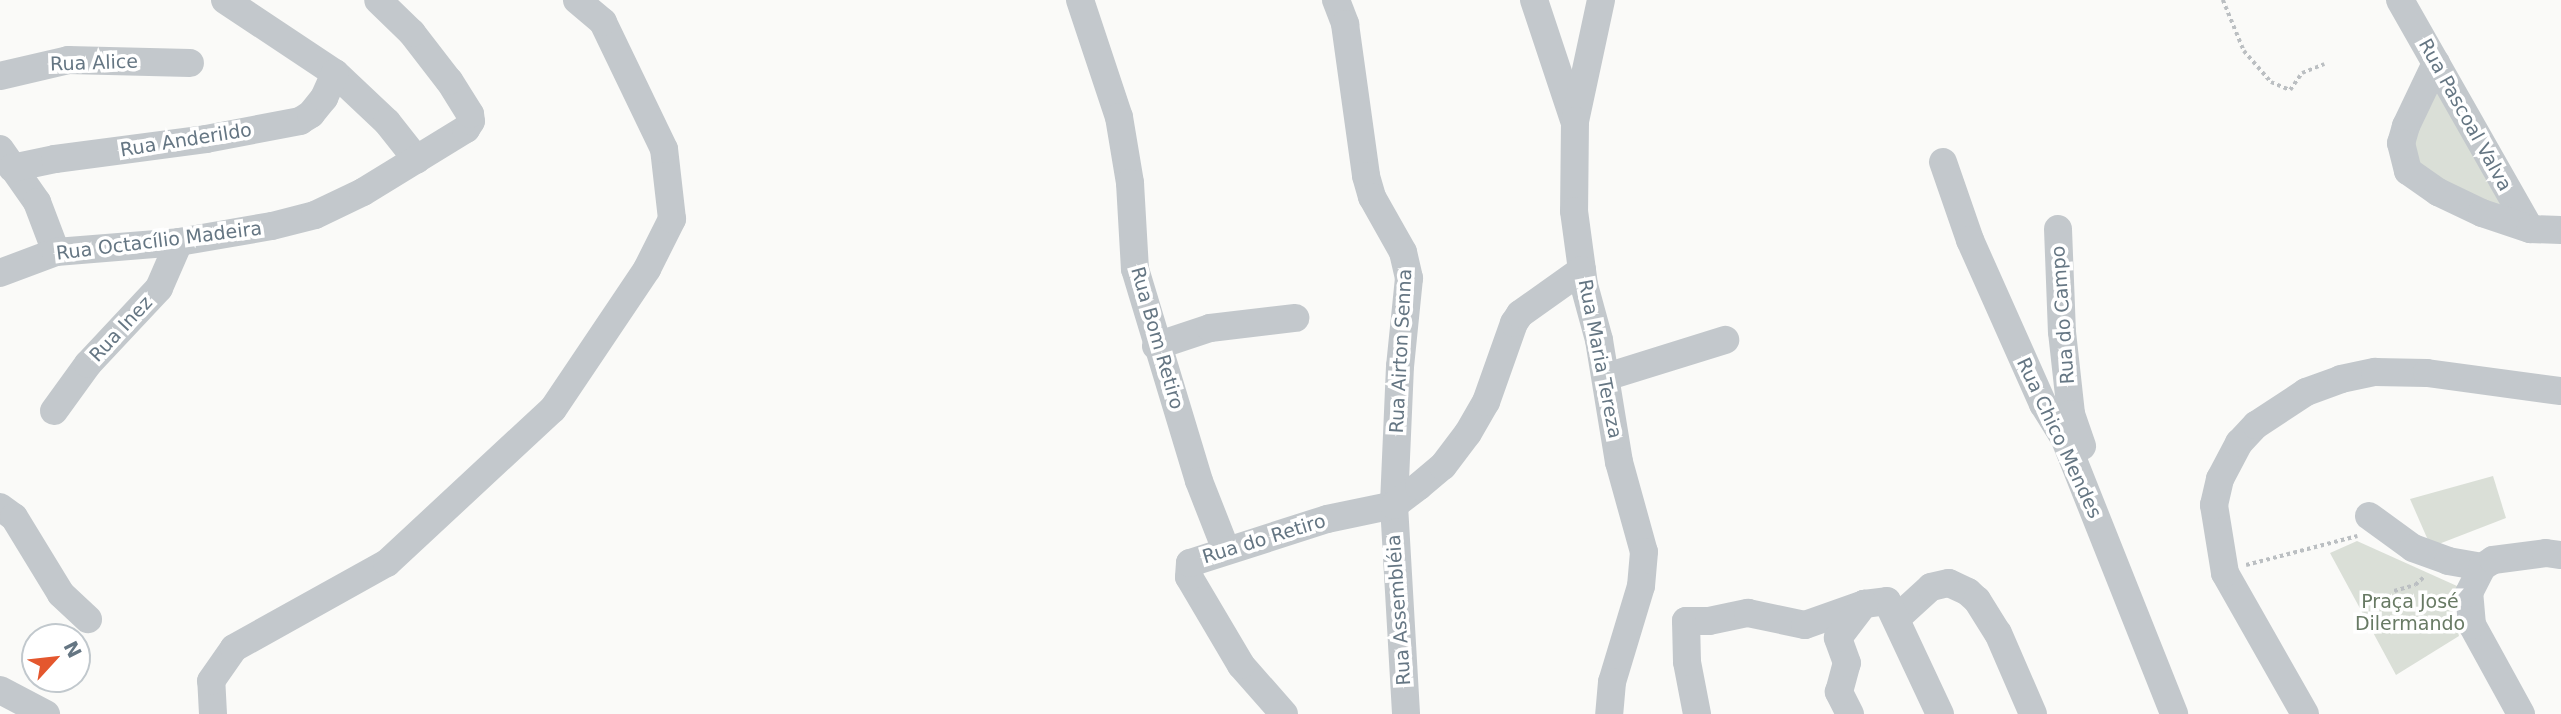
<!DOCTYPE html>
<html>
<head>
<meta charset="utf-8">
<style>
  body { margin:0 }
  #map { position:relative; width:2561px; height:714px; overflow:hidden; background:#fafaf8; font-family:"DejaVu Sans",sans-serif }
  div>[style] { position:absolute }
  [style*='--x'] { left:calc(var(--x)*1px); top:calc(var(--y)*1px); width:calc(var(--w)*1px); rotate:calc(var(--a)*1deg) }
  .green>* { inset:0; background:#dadfd7 }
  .path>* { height:3.5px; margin-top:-1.75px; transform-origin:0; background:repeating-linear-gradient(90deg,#bbbfc2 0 3.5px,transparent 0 7px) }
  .minor>* { height:28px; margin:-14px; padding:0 14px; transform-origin:14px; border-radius:14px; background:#c3c8cc }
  span { translate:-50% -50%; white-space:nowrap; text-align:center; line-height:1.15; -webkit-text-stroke:7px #fff; paint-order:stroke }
  .street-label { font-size:19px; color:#657683 }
  .park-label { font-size:19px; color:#687a64 }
  .north { position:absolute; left:21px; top:623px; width:70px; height:70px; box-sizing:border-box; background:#fff; border:2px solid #c1c8cd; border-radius:50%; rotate:63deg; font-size:19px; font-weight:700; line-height:28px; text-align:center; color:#657683 }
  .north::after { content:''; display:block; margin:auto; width:24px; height:32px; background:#e4572e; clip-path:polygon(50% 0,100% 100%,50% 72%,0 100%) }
</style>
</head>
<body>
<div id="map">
  <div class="green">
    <div style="clip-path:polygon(2441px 78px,2506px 195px,2499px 211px,2416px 164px,2412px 135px)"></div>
    <div style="clip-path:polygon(2493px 476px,2506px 518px,2431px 547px,2410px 499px)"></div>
    <div style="clip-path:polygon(2357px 541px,2457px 586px,2452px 608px,2459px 636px,2396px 675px,2330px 553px)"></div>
  </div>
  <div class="path">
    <div style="--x:2223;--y:0;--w:55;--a:67.6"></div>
    <div style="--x:2244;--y:51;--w:41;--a:48.9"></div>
    <div style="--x:2271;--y:82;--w:21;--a:23"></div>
    <div style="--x:2290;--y:90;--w:21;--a:-55"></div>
    <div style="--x:2302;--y:73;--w:24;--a:-22"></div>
    <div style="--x:2246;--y:565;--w:115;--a:-14.6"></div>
    <div style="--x:2394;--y:591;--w:22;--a:-16"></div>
    <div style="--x:2415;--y:585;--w:13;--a:-42"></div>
  </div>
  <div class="minor">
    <div style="--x:225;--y:0;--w:132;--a:33.6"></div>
    <div style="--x:335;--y:73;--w:71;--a:43.3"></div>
    <div style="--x:387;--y:122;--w:48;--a:51.7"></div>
    <div style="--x:1080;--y:0;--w:123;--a:71.6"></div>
    <div style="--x:1119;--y:117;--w:67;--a:80.5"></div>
    <div style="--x:1130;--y:183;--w:86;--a:86.7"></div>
    <div style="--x:1135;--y:269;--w:221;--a:73.2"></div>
    <div style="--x:1199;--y:481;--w:74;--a:68.6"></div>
    <div style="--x:1336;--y:0;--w:26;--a:69"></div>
    <div style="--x:1345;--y:24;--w:153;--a:82.1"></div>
    <div style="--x:1366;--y:176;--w:22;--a:74"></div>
    <div style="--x:1372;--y:197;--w:63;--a:60.6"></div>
    <div style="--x:1403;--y:252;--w:27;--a:77"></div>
    <div style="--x:1409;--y:278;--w:88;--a:95.8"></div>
    <div style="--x:1400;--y:366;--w:139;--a:92.5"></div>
    <div style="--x:1394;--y:505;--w:209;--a:86.7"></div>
    <div style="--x:1534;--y:0;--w:126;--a:71.6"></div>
    <div style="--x:1601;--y:0;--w:124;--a:102.1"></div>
    <div style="--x:1575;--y:121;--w:90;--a:90.6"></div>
    <div style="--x:1574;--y:211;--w:75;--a:82.3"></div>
    <div style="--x:1584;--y:285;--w:57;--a:74.7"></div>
    <div style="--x:1599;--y:340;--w:124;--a:80.7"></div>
    <div style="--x:1619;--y:462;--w:93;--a:74.5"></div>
    <div style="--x:1644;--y:552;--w:34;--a:95"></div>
    <div style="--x:1641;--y:586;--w:100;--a:106.8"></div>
    <div style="--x:1612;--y:682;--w:32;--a:95"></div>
    <div style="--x:2400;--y:0;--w:263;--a:60.4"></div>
    <div style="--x:2436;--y:63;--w:70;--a:115.5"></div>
    <div style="--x:2406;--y:126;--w:18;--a:106"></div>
    <div style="--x:2401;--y:143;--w:29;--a:76"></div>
    <div style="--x:2408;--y:171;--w:37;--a:35"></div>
    <div style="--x:2438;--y:192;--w:49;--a:25.5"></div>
    <div style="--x:2482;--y:213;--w:51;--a:18.4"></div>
    <div style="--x:2530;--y:229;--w:31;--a:2"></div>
    <div style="--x:0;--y:76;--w:70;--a:-13.2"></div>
    <div style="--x:68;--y:60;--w:122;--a:1.4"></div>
    <div style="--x:0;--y:149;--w:65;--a:55.1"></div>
    <div style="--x:37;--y:202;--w:53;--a:69.2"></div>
    <div style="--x:1943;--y:162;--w:83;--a:70.9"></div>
    <div style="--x:1970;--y:240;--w:180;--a:66"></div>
    <div style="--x:2043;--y:404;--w:39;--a:58"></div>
    <div style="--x:2064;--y:437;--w:298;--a:68.3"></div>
    <div style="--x:12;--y:168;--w:44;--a:-11.8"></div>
    <div style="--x:55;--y:159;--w:152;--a:-7.5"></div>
    <div style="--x:206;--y:139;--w:96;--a:-10.8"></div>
    <div style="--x:300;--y:121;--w:13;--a:-32"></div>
    <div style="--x:311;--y:114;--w:21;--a:-51"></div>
    <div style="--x:324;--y:98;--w:27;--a:-66"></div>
    <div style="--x:2058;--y:229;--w:103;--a:87.8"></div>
    <div style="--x:2062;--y:332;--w:82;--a:83.7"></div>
    <div style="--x:2071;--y:414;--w:34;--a:71"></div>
    <div style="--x:0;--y:273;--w:60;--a:-20.6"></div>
    <div style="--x:56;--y:252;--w:123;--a:-4.6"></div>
    <div style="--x:179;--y:242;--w:94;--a:-9.8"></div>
    <div style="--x:272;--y:226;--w:44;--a:-14.3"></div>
    <div style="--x:315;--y:215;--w:53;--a:-25.6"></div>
    <div style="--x:363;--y:192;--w:121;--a:-31.5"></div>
    <div style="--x:466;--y:129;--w:9;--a:-58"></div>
    <div style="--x:471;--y:121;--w:7;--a:-98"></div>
    <div style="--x:470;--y:114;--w:39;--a:-122"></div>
    <div style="--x:449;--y:81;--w:61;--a:-127.6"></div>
    <div style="--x:412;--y:33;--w:47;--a:-135.9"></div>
    <div style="--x:1156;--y:346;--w:57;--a:-18.4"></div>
    <div style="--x:1210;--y:328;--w:86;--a:-6.7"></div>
    <div style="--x:1606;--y:377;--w:125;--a:-17.3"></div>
    <div style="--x:54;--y:411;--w:58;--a:-54.1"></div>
    <div style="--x:88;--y:364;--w:104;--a:-46.9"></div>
    <div style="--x:159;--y:288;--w:50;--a:-66.5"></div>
    <div style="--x:0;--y:507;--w:17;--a:36"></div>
    <div style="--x:14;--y:517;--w:90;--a:58.6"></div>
    <div style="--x:61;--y:594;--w:37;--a:43"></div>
    <div style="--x:2369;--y:516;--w:54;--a:36"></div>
    <div style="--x:2413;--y:548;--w:37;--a:20"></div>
    <div style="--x:2448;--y:561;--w:35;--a:10"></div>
    <div style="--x:1897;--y:618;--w:46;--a:-42.4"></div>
    <div style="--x:1931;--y:587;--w:18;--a:-13"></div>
    <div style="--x:1949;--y:583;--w:21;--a:25"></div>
    <div style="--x:1968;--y:592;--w:12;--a:42"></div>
    <div style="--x:1977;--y:600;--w:39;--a:58"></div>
    <div style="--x:1998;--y:633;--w:88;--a:66.6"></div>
    <div style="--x:0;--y:690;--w:52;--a:27.6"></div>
    <div style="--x:213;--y:714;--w:33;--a:-93"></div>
    <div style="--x:211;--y:681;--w:40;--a:-55.1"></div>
    <div style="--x:234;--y:648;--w:175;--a:-29.1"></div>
    <div style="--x:387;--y:563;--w:226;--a:-42.9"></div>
    <div style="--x:553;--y:409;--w:169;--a:-56.1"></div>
    <div style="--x:647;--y:269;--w:56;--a:-63.4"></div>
    <div style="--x:672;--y:219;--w:70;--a:-96.5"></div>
    <div style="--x:664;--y:149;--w:141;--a:-115.7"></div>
    <div style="--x:603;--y:22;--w:34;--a:-140"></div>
    <div style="--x:1284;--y:714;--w:65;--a:-131.3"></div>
    <div style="--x:1241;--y:665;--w:102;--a:-120.6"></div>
    <div style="--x:1189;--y:577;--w:14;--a:-86"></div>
    <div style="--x:1190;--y:563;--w:144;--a:-17.8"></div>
    <div style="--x:1327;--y:519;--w:68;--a:-11.8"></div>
    <div style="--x:1394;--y:505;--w:31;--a:-37"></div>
    <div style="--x:1419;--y:486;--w:31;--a:-40"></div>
    <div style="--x:1443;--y:466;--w:41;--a:-52.9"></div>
    <div style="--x:1468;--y:433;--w:36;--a:-60"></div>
    <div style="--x:1486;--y:402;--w:84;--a:-70.5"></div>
    <div style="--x:1514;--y:323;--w:11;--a:-56"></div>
    <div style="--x:1520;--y:314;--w:76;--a:-35.4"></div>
    <div style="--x:1697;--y:714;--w:53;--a:-100.9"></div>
    <div style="--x:1687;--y:662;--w:41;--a:-91.4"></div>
    <div style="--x:1686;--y:621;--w:23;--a:0"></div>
    <div style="--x:1709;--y:621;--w:40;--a:-12"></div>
    <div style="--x:1748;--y:613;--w:58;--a:11.9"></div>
    <div style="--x:1805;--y:625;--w:63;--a:-19.6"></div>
    <div style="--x:1864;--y:604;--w:23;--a:-7"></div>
    <div style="--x:1887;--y:601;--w:125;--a:64.9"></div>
    <div style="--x:1850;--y:714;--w:25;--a:-117"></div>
    <div style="--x:1839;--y:692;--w:30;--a:-75"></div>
    <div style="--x:1847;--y:663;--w:27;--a:-110"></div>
    <div style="--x:1838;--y:638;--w:43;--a:-52.6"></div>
    <div style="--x:2305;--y:714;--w:162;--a:-119.6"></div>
    <div style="--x:2225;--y:573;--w:69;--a:-99.2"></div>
    <div style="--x:2214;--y:505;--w:27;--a:-77"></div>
    <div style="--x:2220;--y:479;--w:41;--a:-62.2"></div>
    <div style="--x:2239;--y:443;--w:25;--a:-47"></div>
    <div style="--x:2256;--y:425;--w:60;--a:-33.4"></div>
    <div style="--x:2306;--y:392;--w:37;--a:-20"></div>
    <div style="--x:2341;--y:379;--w:35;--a:-12"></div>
    <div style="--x:2375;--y:372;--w:52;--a:1.1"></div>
    <div style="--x:2427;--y:373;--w:135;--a:7.7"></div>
    <div style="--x:2521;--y:714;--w:102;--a:-118.8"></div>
    <div style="--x:2472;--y:625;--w:32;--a:-95"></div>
    <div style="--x:2469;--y:593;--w:29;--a:-63"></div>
    <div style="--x:2482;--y:567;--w:13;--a:-32"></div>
    <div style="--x:2493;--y:560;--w:53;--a:-7.5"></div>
    <div style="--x:2546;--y:553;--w:15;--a:8"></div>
  </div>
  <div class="street-label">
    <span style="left:94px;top:63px;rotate:-2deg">Rua Alice</span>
    <span style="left:2465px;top:115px;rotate:61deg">Rua Pascoal Valva</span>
    <span style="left:186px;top:140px;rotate:-9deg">Rua Anderildo</span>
    <span style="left:159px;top:241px;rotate:-7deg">Rua Octacílio Madeira</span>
    <span style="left:2063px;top:315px;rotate:-94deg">Rua do Campo</span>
    <span style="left:121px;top:329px;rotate:-47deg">Rua Inez</span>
    <span style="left:1157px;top:338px;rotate:74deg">Rua Bom Retiro</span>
    <span style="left:1401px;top:351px;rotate:-87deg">Rua Airton Senna</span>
    <span style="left:1600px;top:359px;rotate:79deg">Rua Maria Tereza</span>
    <span style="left:2059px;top:438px;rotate:65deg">Rua Chico Mendes</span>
    <span style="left:1264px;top:539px;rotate:-17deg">Rua do Retiro</span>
    <span style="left:1399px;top:610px;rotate:-94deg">Rua Assembléia</span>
  </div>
  <div class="park-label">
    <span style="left:2410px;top:613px">Praça José<br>Dilermando</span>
  </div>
  <div class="north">N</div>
</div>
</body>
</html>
